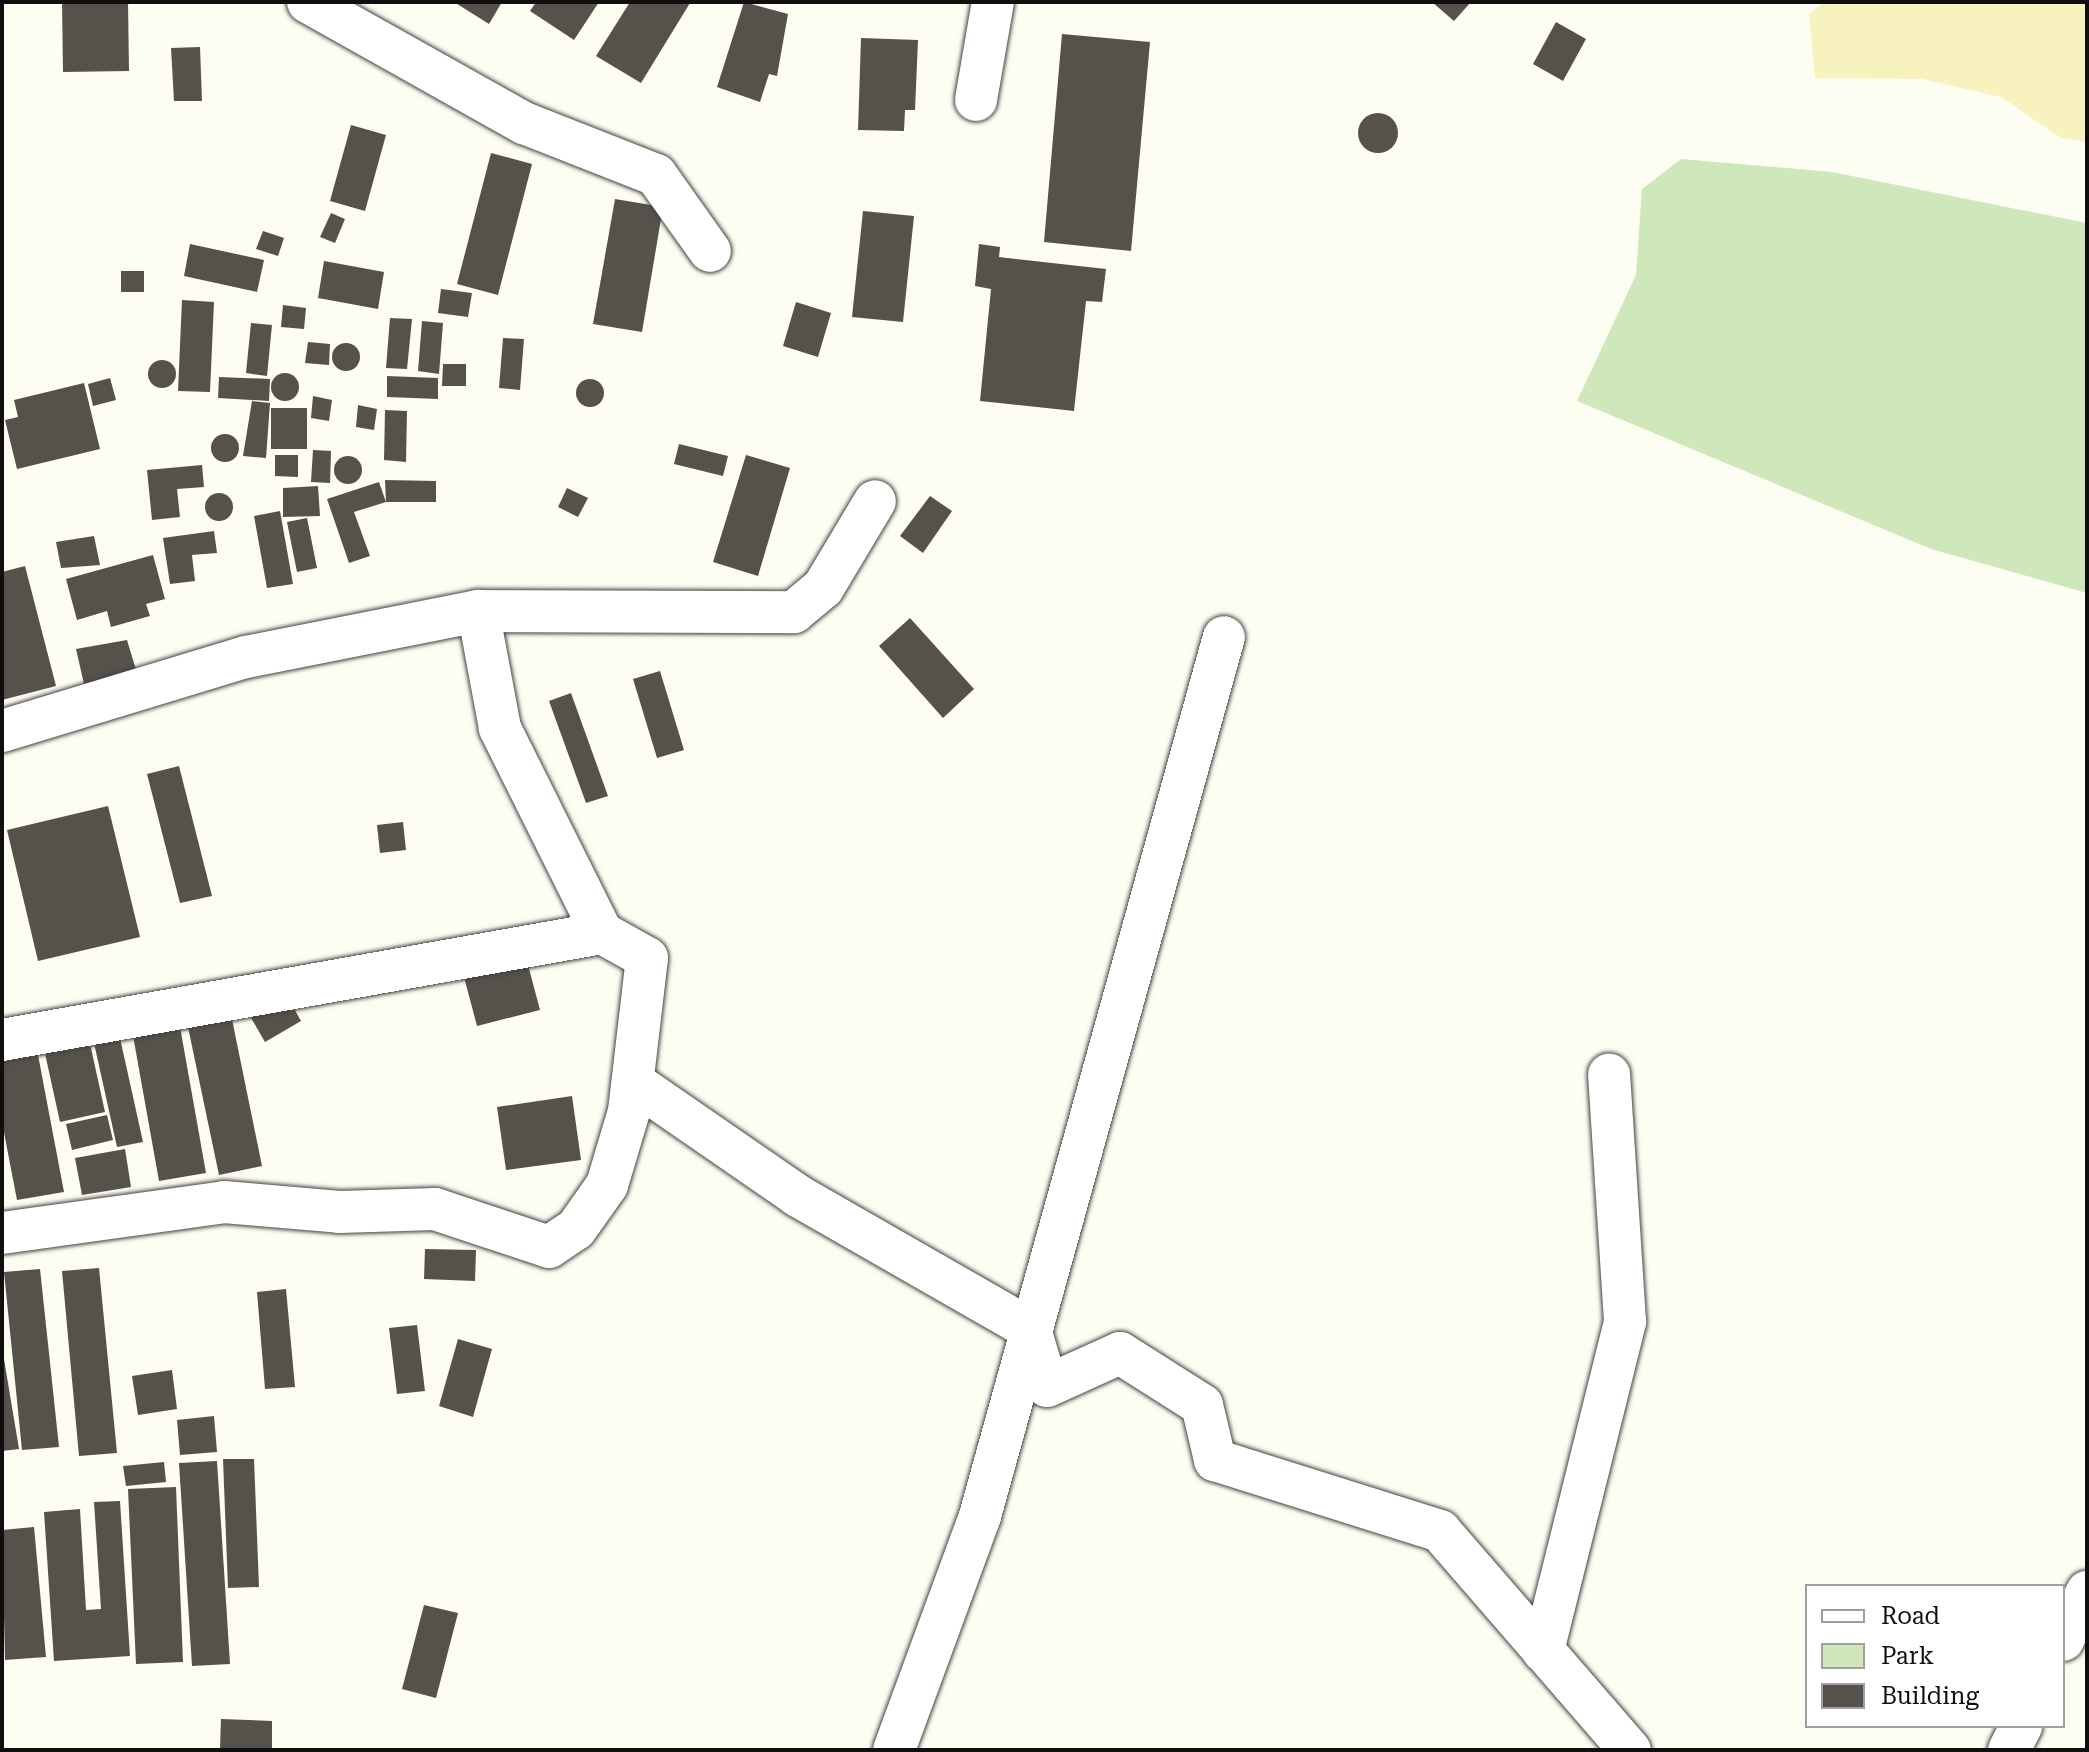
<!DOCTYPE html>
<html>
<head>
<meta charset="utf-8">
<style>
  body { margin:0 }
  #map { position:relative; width:2089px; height:1752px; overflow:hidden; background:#fefdf1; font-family:"Roboto Serif",serif }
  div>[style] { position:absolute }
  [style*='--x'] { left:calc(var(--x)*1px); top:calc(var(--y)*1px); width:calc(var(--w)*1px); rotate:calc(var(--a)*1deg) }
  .green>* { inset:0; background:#cee8bb }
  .sand>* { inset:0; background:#f8f2bf }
  .building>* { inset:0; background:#57514b }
  .round { border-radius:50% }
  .roads { filter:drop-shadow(0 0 2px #424242) drop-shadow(0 0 2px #424242) }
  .minor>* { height:42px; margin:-21px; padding:0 21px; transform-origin:21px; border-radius:21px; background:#fff }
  span { translate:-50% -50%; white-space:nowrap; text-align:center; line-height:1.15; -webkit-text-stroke:8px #fff; paint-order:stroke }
  .frame { position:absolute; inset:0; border:4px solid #0f0f0f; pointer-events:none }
  .legend { position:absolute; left:1805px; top:1584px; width:260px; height:144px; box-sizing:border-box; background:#fff; border:2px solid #9f9f9f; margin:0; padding:10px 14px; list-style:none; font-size:24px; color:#0f0f0f }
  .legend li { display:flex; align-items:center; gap:16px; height:40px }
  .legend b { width:40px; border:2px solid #9f9f9f }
</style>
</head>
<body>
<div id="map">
  <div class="green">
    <div style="clip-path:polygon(1681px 159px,1832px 172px,2087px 223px,2087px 593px,1931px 549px,1577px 401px,1636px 275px,1642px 189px)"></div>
  </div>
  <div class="sand">
    <div style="clip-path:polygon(1824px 2px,2087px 2px,2087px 142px,2061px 138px,2001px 97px,1922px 79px,1815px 78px,1809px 14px)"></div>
  </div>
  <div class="building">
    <div style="clip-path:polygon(62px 2px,128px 2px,129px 71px,63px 72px)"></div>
    <div style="clip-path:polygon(454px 2px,502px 2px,489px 24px)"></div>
    <div style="clip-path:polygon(536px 2px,599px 2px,574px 40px,530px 11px)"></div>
    <div style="clip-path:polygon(630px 2px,690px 3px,641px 83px,596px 56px)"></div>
    <div style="clip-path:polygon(744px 2px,788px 14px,777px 76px,769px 74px,760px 102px,717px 87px)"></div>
    <div style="clip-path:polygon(1432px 2px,1471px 2px,1454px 21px)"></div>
    <div style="clip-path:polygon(1556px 22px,1586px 39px,1563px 81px,1533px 64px)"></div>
    <div style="clip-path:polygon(1062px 34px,1150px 42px,1131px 251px,1044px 242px)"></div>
    <div style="clip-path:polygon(861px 38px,918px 40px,915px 110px,905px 110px,904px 131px,858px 130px)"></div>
    <div style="clip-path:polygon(200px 47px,202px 101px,174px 101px,171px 48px)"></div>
    <div class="round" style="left:1358px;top:113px;width:40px;height:40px"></div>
    <div style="clip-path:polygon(351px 125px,386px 135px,365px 211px,330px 201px)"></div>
    <div style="clip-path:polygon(491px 153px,532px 164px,498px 295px,457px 284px)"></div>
    <div style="clip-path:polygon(615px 199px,663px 207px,642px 332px,593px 324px)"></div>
    <div style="clip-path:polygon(863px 211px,914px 216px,903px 322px,852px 317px)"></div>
    <div style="clip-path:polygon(331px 213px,345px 219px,335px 243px,320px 237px)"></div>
    <div style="clip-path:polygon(263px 231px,284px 238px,278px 256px,256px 249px)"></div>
    <div style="clip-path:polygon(190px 244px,264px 260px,257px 292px,184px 276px)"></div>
    <div style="clip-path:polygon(979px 244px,1000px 247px,999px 257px,1106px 269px,1102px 302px,1086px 301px,1074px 411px,980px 401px,991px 289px,975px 286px)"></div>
    <div style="clip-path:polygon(324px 261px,384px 272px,378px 309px,318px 298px)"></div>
    <div style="clip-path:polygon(121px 271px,144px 271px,144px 292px,121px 292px)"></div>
    <div style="clip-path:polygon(441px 289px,472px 293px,468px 317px,438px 313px)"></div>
    <div style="clip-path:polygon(182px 300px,214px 302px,210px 392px,178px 391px)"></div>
    <div style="clip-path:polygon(796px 302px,831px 313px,818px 357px,783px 346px)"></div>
    <div style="clip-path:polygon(283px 305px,306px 308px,304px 329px,281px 327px)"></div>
    <div style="clip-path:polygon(390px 318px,412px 319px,407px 369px,386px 368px)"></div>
    <div style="clip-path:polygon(422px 321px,443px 323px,439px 374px,418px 371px)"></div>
    <div style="clip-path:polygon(251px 323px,272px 325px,267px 376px,246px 373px)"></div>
    <div style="clip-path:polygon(503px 338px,524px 339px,520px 390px,499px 388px)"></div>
    <div style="clip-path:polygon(308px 342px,330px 344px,329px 365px,305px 363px)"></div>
    <div class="round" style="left:332px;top:343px;width:28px;height:28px"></div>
    <div class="round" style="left:148px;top:360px;width:28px;height:28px"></div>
    <div style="clip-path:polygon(443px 364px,466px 364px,466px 386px,442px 386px)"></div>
    <div class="round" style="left:271px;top:373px;width:28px;height:28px"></div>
    <div style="clip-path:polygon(387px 376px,438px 378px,438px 399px,387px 397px)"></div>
    <div style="clip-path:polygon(219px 377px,270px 379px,269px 401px,218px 398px)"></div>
    <div style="clip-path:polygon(110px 378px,116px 400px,93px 406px,88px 384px)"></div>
    <div class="round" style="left:576px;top:379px;width:28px;height:28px"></div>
    <div style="clip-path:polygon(84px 383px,100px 449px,17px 469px,5px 420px,18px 417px,14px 400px)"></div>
    <div style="clip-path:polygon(313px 396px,332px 400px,329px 421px,311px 418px)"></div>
    <div style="clip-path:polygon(252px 401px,270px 403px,266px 458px,243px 456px)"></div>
    <div style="clip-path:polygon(358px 405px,377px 409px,374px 430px,356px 427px)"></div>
    <div style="clip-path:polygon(271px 408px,307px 408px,307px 449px,271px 449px)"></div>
    <div style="clip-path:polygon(385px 410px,407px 411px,406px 462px,384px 460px)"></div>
    <div class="round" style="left:211px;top:434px;width:28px;height:28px"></div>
    <div style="clip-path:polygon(679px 444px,728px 456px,723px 476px,674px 464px)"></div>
    <div style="clip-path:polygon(313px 450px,331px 451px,330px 483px,311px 482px)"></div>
    <div style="clip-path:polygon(275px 455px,298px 455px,298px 477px,275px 476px)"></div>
    <div style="clip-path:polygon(746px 455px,790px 468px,758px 576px,713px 562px)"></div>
    <div class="round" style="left:334px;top:456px;width:28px;height:28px"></div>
    <div style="clip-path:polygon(202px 465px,204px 487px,177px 489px,180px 517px,152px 520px,147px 470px)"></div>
    <div style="clip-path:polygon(385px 480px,436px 481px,436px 502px,386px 502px)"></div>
    <div style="clip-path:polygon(379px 482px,386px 502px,354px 512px,370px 556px,349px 563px,327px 499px)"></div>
    <div style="clip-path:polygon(318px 486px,320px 516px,283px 517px,283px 488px)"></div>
    <div style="clip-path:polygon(567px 488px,588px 498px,578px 517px,558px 507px)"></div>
    <div class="round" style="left:205px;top:493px;width:28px;height:28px"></div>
    <div style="clip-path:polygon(930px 496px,952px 511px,923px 553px,900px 536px)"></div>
    <div style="clip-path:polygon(280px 511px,293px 584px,267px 588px,254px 516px)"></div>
    <div style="clip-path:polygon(307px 518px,317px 568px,297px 572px,287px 522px)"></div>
    <div style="clip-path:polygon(214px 531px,217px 553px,192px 555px,195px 581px,170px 584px,163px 538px)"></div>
    <div style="clip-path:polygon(94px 536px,100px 565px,61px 568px,56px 542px)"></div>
    <div style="clip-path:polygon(153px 555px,165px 599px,146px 604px,150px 616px,111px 627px,107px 611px,77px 620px,66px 579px)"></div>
    <div style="clip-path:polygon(25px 566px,56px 686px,2px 700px,2px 572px)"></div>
    <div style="clip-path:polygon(910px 618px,974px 689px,943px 718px,879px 646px)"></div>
    <div style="clip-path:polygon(127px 640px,137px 673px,84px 684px,76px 649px)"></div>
    <div style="clip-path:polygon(660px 671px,684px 750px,657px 758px,633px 679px)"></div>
    <div style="clip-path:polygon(571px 693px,608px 796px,586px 803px,549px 701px)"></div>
    <div style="clip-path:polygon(179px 766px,212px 896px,180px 903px,147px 774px)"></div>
    <div style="clip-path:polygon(108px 806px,140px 937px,38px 961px,7px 830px)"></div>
    <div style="clip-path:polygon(403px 822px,406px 850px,380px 853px,377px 825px)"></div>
    <div style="clip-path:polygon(527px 961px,540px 1010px,477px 1026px,464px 977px)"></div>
    <div style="clip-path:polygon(277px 978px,301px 1021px,265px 1042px,240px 999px)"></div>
    <div style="clip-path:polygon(224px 980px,262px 1166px,219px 1175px,180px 989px)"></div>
    <div style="clip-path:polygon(174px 993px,206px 1173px,159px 1181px,127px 1002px)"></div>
    <div style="clip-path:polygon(31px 1018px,64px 1192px,17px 1200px,2px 1122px,2px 1023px)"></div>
    <div style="clip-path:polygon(118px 1029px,143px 1142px,117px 1147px,92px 1034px)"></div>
    <div style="clip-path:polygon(89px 1039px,105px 1112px,60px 1122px,44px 1049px)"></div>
    <div style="clip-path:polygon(572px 1096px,581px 1160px,506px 1170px,497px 1107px)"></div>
    <div style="clip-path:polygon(107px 1115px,113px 1140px,72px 1150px,66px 1124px)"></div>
    <div style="clip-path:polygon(125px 1149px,131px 1187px,82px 1195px,75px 1158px)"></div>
    <div style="clip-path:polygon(425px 1249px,476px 1250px,475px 1281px,424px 1279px)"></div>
    <div style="clip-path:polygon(99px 1268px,117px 1453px,79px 1456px,62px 1271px)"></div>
    <div style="clip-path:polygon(40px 1269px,59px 1447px,22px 1450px,4px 1272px)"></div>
    <div style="clip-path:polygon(286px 1289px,295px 1387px,265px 1389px,257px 1292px)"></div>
    <div style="clip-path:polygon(417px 1325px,425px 1391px,397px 1394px,389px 1328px)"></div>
    <div style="clip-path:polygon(458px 1339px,492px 1349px,473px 1417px,439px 1406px)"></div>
    <div style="clip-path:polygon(2px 1347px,19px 1449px,2px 1451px)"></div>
    <div style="clip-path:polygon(172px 1370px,177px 1409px,138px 1415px,132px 1376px)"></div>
    <div style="clip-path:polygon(214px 1416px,217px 1452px,180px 1455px,177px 1420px)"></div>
    <div style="clip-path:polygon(223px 1459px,254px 1459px,259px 1587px,228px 1588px)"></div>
    <div style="clip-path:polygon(217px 1461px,230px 1664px,192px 1666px,179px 1463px)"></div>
    <div style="clip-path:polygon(164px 1462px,166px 1482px,126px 1486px,123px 1466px)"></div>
    <div style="clip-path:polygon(176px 1487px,183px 1662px,136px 1664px,128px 1489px)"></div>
    <div style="clip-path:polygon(120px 1501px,130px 1656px,54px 1661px,44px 1512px,80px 1509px,86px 1610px,101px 1609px,94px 1502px)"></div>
    <div style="clip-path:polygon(34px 1527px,46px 1657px,5px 1660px,2px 1530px)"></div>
    <div style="clip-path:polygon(424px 1605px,458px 1613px,436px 1698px,402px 1689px)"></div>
    <div style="clip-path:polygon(221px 1719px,272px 1721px,272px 1750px,220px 1748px)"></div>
  </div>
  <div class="roads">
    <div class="minor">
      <div style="--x:308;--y:2;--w:248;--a:29.3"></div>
      <div style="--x:524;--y:123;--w:142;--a:21.5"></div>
      <div style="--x:656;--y:175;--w:93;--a:54.6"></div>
      <div style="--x:976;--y:100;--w:99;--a:-80.2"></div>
      <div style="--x:2;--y:731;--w:255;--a:-16.9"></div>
      <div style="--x:246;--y:657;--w:237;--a:-11.2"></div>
      <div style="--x:478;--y:611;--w:316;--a:0.2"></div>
      <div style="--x:794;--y:612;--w:38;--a:-40"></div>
      <div style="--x:823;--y:588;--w:101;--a:-59.1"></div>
      <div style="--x:2;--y:1040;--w:609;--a:-10.11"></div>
      <div style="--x:633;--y:1082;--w:201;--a:34.6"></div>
      <div style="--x:798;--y:1196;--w:267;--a:29.8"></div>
      <div style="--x:1030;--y:1329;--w:59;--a:73.4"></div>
      <div style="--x:1047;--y:1386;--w:80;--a:-24.3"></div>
      <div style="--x:1120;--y:1353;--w:97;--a:32.4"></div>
      <div style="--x:1202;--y:1405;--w:57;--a:76.7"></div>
      <div style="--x:1215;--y:1460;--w:236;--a:17.5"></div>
      <div style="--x:1440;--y:1531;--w:290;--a:49.1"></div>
      <div style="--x:2;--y:1233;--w:224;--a:-7.9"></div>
      <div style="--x:224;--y:1202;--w:116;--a:4.9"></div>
      <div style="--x:340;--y:1212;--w:95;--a:-1.8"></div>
      <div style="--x:435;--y:1209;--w:120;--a:18.4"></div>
      <div style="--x:549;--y:1247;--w:32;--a:-34"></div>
      <div style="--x:576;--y:1229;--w:54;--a:-54.8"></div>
      <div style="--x:607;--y:1185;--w:77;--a:-73.4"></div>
      <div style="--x:629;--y:1111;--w:154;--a:-83.3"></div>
      <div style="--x:647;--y:958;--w:51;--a:-150.9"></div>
      <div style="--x:602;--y:933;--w:229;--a:-116.5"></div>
      <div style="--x:500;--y:728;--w:119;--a:-100.6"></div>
      <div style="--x:2063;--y:1640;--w:54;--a:-63.4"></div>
      <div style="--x:1543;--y:1651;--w:340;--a:-76"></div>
      <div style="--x:1625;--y:1321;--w:247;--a:-93.7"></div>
      <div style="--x:894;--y:1750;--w:249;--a:-69.8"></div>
      <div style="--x:980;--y:1516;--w:912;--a:-74.49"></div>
      <div style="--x:2009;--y:1750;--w:27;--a:-63"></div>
    </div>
  </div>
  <div class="frame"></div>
  <ul class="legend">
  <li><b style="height:10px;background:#fff"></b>Road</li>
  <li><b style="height:22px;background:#cee8bb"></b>Park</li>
  <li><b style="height:22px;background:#57514b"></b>Building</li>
  </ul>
</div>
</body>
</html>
